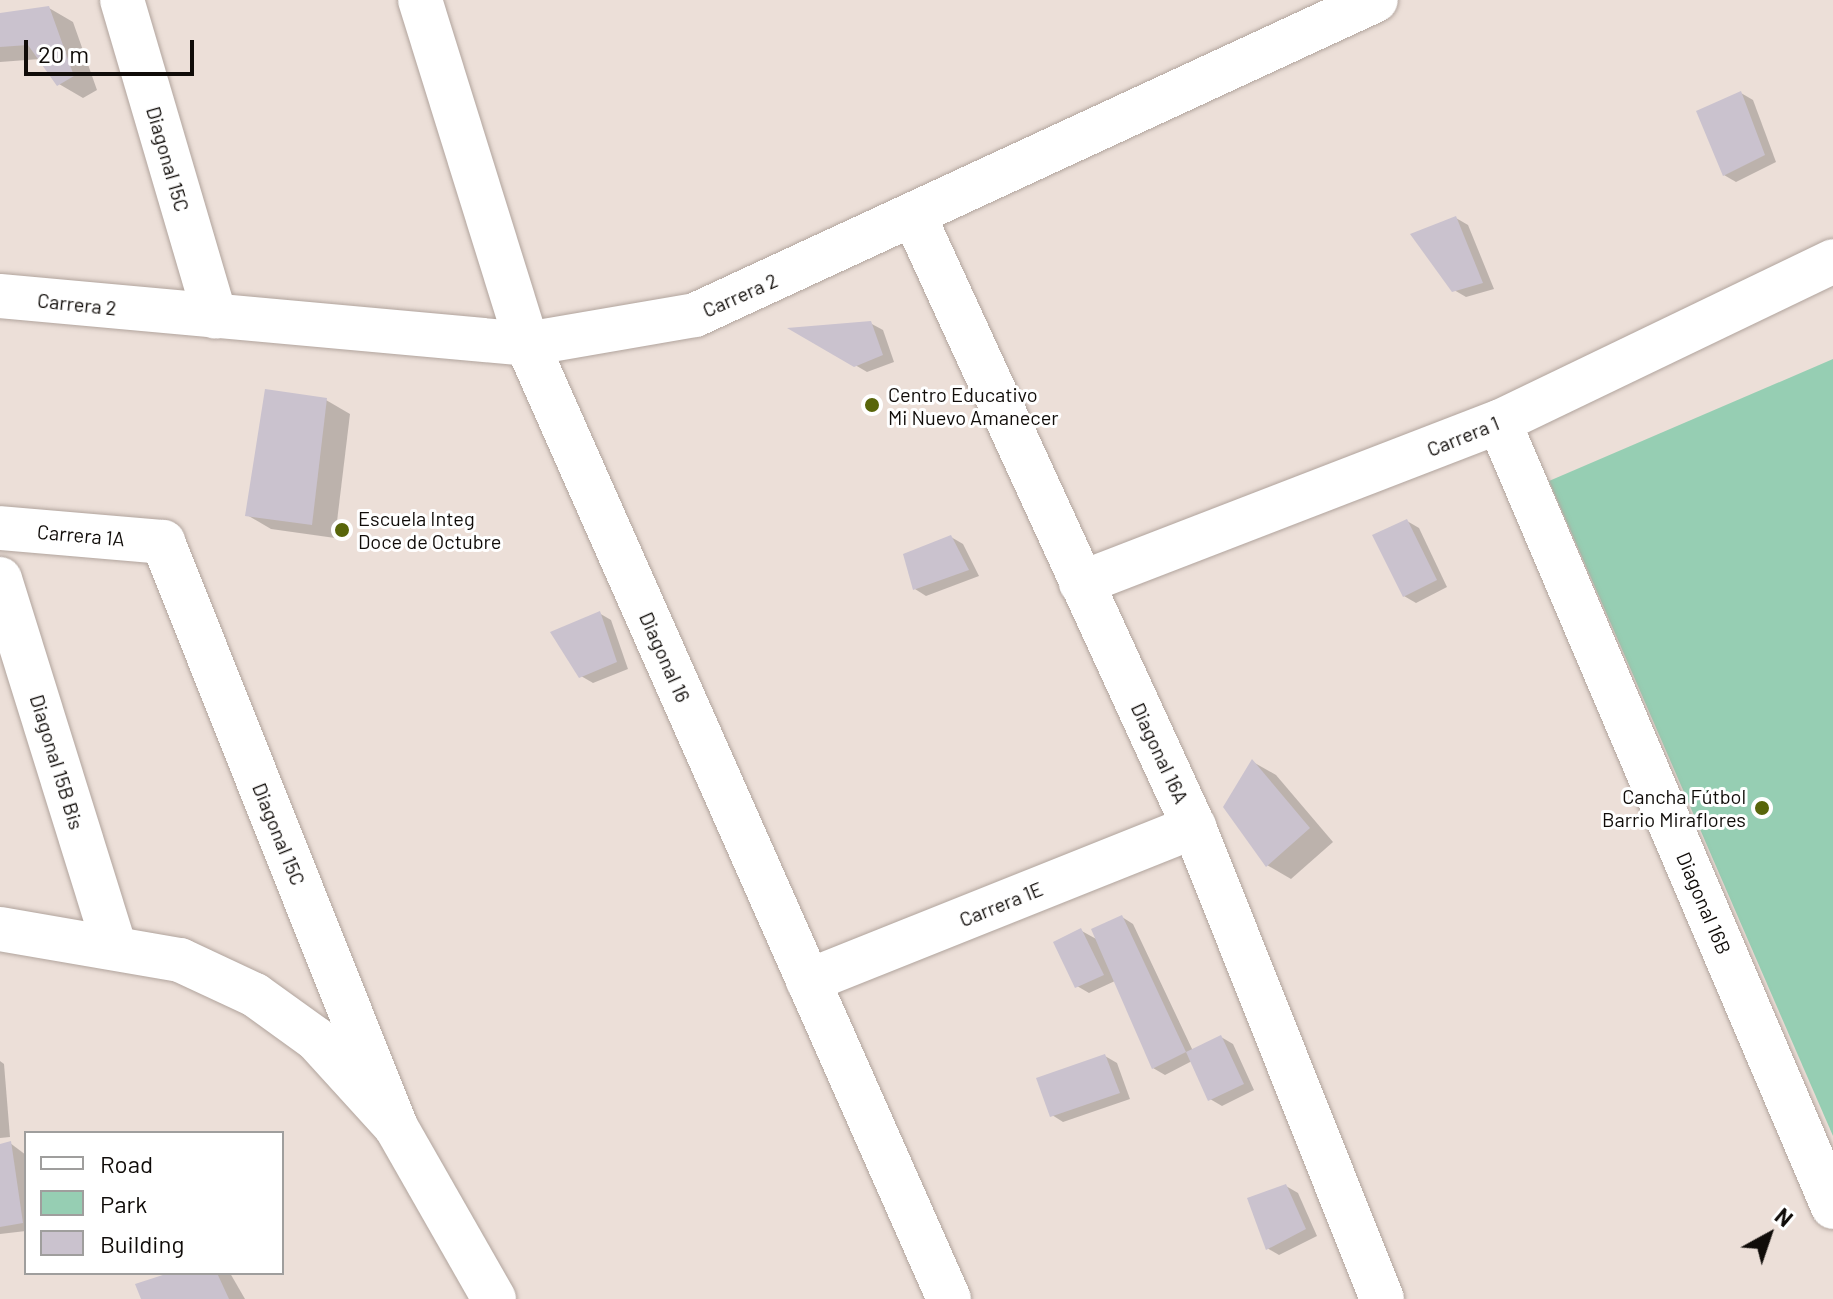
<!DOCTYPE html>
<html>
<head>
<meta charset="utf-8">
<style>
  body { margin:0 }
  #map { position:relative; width:1833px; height:1299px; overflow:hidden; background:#ecdfd8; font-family:Barlow,sans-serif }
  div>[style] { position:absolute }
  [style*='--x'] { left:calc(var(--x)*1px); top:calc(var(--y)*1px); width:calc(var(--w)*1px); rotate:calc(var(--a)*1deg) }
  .green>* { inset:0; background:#96ceb3 }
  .shadow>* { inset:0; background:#0003 }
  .building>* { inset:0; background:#cac2ce }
  .roads { filter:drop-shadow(0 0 2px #b1a49d) drop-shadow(0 0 2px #b1a49d) }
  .street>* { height:44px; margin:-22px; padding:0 22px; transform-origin:22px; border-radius:22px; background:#fff }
  .dots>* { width:22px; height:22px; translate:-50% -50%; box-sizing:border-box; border:4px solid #fff; border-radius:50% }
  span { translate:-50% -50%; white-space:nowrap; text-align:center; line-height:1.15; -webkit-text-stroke:6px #fff; paint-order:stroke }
  .street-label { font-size:20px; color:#100c09 }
  .poi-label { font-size:20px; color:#100c09 }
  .left { translate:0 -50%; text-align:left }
  .right { translate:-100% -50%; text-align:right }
  .legend { position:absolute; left:24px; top:1131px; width:260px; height:144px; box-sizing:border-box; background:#fff; border:2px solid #9f9e9d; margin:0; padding:10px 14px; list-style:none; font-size:24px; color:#100c09 }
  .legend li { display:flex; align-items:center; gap:16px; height:40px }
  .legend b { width:40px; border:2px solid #9f9e9d }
  .north { position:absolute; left:1729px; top:1195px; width:80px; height:80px; -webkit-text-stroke:6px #fff; paint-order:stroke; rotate:40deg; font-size:22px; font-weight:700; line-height:32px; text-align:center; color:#100c09 }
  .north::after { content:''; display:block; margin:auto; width:28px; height:36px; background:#100c09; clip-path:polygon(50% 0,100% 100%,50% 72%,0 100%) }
  .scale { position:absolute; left:24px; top:40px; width:170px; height:36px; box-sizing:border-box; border:4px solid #100c09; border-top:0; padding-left:10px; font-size:24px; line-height:28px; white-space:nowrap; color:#100c09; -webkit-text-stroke:6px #fff; paint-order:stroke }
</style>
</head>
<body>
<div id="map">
  <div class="green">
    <div style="clip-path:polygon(1833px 359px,1833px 1136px,1549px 481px)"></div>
  </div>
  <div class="shadow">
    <div style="clip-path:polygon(49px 8px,73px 22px,97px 90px,83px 98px,59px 84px,40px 59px,0 62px,0 15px)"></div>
    <div style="clip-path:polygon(1741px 93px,1753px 100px,1776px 162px,1736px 182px,1724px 175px)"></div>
    <div style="clip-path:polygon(1456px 218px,1468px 225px,1494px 289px,1466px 297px,1454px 290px)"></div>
    <div style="clip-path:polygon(870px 323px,883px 330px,894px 362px,867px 372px,794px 329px)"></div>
    <div style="clip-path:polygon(326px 400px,350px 414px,335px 538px,271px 529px,247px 515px)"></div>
    <div style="clip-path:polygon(1407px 521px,1419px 528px,1447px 587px,1416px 603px,1404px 596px)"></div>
    <div style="clip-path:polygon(951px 537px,963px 544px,979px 576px,926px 596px,915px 589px)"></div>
    <div style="clip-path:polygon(599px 613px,611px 620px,628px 669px,593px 683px,581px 676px)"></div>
    <div style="clip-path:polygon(1253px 762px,1276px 775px,1333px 842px,1291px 879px,1267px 865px)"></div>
    <div style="clip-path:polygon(1122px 917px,1133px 924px,1193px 1051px,1221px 1037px,1233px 1044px,1254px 1090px,1222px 1106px,1210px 1099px,1192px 1061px,1165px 1075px,1153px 1068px,1115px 981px,1089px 993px,1077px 986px,1080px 930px,1098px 940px)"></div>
    <div style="clip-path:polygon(1105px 1056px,1117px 1063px,1130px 1099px,1063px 1122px,1052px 1115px)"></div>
    <div style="clip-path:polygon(0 1061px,4px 1064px,10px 1137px,0 1138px)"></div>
    <div style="clip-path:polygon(10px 1143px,26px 1155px,26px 1231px,0 1234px,0 1146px)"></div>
    <div style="clip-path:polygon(1286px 1186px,1298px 1193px,1317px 1236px,1279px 1255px,1267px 1248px)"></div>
    <div style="clip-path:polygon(176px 1273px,230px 1273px,245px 1299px,143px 1299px)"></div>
  </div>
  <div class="building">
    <div style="clip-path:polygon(49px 6px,74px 76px,57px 86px,28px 45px,0 47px,0 13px)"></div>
    <div style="clip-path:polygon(1741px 91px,1765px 155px,1723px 176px,1696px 111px)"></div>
    <div style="clip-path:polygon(1456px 216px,1483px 283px,1452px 292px,1410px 234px)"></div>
    <div style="clip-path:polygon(871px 321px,883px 355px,854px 367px,787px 328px)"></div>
    <div style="clip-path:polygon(265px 389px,327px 398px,312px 525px,245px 516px)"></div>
    <div style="clip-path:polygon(1407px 519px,1437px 580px,1403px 597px,1372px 535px)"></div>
    <div style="clip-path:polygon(951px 535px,969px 570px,913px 590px,903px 554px)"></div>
    <div style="clip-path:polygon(600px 611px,617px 662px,579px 678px,550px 632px)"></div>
    <div style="clip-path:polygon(1252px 759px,1310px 828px,1266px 867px,1223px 807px)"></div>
    <div style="clip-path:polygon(1122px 915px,1186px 1052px,1152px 1069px,1091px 929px)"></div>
    <div style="clip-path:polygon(1081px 928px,1104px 975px,1075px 988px,1053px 942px)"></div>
    <div style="clip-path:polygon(1221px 1035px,1244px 1084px,1208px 1101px,1186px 1052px)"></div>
    <div style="clip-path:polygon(1105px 1054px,1120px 1093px,1050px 1117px,1036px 1078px)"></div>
    <div style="clip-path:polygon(11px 1141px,23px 1223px,0 1227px,0 1144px)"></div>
    <div style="clip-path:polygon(1286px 1184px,1306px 1229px,1266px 1250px,1247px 1198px)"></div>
    <div style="clip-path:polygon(169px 1273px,217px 1273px,229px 1299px,141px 1299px,135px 1284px)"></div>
  </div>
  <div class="roads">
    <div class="street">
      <div style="--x:122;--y:0;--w:330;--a:73.6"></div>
      <div style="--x:420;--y:0;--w:360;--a:72.7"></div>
      <div style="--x:527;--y:344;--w:1044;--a:66.16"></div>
      <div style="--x:915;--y:218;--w:670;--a:65.39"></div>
      <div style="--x:1194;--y:827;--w:508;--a:68.28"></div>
      <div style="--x:0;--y:296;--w:529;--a:5.2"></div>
      <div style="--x:527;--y:344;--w:170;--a:-9.8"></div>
      <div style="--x:695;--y:315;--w:750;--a:-24.82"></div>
      <div style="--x:1499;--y:422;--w:853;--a:66.95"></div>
      <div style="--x:0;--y:528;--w:164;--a:4.9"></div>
      <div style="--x:163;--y:542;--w:630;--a:68.28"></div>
      <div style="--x:0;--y:579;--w:384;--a:72.7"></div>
      <div style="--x:1081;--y:583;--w:448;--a:-21.1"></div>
      <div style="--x:1499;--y:422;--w:371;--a:-25.7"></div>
      <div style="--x:0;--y:929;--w:183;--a:9.8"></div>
      <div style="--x:180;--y:960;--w:83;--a:25"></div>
      <div style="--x:255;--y:995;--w:75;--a:35.8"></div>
      <div style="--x:316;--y:1039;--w:119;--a:47.7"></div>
      <div style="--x:396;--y:1127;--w:198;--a:60.3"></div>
      <div style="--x:808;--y:981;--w:416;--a:-21.8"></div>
    </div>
  </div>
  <div class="dots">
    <div style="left:872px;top:405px;background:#58650a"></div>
    <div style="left:342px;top:530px;background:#58650a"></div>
    <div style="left:1762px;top:808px;background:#58650a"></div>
  </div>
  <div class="street-label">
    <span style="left:168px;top:159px;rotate:74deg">Diagonal 15C</span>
    <span style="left:740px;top:295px;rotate:-24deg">Carrera 2</span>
    <span style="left:77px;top:304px;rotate:6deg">Carrera 2</span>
    <span style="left:1463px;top:436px;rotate:-22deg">Carrera 1</span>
    <span style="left:81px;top:535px;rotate:5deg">Carrera 1A</span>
    <span style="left:665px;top:657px;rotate:66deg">Diagonal 16</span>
    <span style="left:1160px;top:753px;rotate:65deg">Diagonal 16A</span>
    <span style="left:57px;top:762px;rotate:73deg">Diagonal 15B Bis</span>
    <span style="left:279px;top:834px;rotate:68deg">Diagonal 15C</span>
    <span style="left:1704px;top:903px;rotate:67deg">Diagonal 16B</span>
    <span style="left:1001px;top:904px;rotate:-22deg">Carrera 1E</span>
  </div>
  <div class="poi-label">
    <span class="left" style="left:888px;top:406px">Centro Educativo<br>Mi Nuevo Amanecer</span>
    <span class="left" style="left:358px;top:530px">Escuela Integ<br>Doce de Octubre</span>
    <span class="right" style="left:1746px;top:808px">Cancha Fútbol<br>Barrio Miraflores</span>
  </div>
  <ul class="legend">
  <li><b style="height:10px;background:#fff"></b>Road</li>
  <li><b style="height:22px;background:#96ceb3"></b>Park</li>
  <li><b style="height:22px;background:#cac2ce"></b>Building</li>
  </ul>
  <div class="north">N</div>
  <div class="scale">20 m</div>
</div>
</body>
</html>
